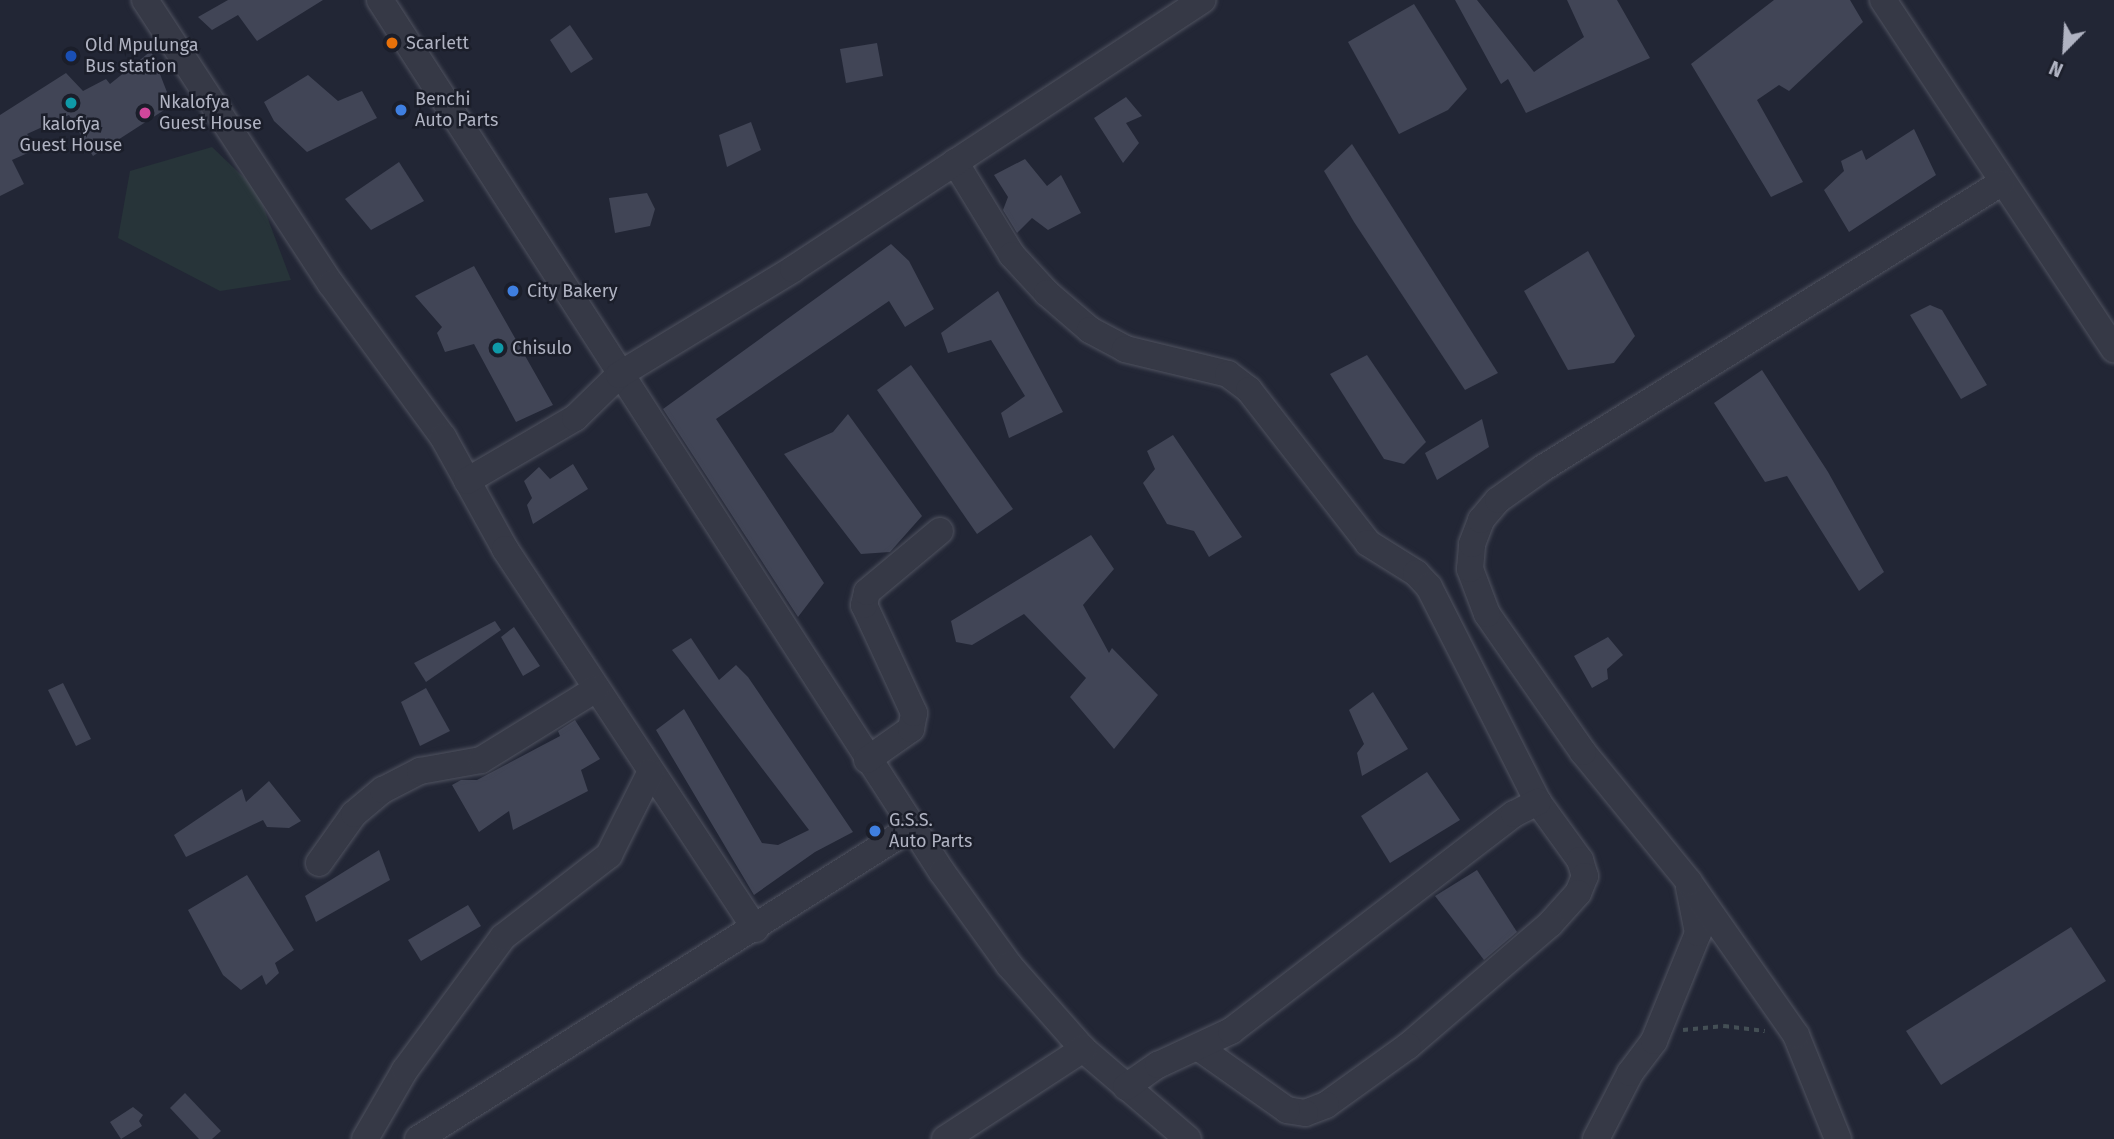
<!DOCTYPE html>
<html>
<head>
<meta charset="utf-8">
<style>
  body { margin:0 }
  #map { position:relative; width:2114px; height:1139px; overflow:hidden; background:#222635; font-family:"Fira Sans",sans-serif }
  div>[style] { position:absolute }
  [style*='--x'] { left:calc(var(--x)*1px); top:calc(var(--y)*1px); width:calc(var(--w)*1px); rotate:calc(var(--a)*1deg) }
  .green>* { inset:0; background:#273439 }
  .building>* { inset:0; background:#414556 }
  .path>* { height:3.5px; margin-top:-1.75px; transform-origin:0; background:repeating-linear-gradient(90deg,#444f55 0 5px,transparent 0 10px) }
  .roads { filter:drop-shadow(0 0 2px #505360) drop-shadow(0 0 2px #505360) }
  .minor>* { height:26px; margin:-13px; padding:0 13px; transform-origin:13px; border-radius:13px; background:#363946 }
  .dots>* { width:19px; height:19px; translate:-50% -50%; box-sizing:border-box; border:4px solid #1b1e2a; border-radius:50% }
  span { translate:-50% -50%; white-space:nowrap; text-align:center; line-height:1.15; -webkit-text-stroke:5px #1b1e2a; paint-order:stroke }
  .poi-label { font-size:18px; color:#b0b3c2 }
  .left { translate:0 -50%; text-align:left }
  .north { position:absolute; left:2030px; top:14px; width:70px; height:70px; -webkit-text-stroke:5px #1b1e2a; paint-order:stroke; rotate:204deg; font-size:19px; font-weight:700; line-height:28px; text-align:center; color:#b0b3c2 }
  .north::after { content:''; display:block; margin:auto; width:24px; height:32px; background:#b0b3c2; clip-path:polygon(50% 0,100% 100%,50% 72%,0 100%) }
</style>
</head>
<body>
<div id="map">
  <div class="green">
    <div style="clip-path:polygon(212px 147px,257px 190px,291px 280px,220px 291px,118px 238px,130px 171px)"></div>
  </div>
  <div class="building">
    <div style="clip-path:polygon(228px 0,323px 0,257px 41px,238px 15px,212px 30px,198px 17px)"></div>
    <div style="clip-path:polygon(1455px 0,1477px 0,1534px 72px,1584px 37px,1567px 0,1617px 0,1650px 58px,1526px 113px,1508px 79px,1501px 84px)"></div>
    <div style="clip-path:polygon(1774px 0,1850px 0,1863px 22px,1789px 91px,1779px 85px,1757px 100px,1803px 182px,1771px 197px,1691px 64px)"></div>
    <div style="clip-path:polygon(1414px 4px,1467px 89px,1448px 110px,1399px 134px,1348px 42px)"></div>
    <div style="clip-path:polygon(570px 25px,593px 59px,571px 73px,550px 40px)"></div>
    <div style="clip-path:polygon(877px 43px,883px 76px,846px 83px,840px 49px)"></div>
    <div style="clip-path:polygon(151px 51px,172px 105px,93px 156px,69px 115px,27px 134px,39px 148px,12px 160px,24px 184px,0 196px,0 115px,66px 73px,83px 91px,106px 79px,110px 84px)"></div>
    <div style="clip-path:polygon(308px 75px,338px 101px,362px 91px,377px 118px,307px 152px,274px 121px,264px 102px)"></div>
    <div style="clip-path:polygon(1126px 97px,1142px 116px,1126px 123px,1139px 143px,1123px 163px,1094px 118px)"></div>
    <div style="clip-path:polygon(751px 122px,761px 150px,727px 167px,719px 135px)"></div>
    <div style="clip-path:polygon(1914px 129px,1936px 175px,1849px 232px,1824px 190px,1844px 171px,1841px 161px,1862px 150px,1866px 160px)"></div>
    <div style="clip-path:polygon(1352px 144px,1498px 373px,1465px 390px,1354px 222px,1324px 171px)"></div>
    <div style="clip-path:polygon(1025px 159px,1047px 186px,1061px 175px,1081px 213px,1048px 230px,1032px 218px,1017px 233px,1003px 210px,1008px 197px,994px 175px)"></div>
    <div style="clip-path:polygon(399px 162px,424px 201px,371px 230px,345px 199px)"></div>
    <div style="clip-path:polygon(647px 193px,655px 209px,650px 226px,615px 233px,609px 198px)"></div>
    <div style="clip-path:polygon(891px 244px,909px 261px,934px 309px,905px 327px,889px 301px,716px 419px,824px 583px,798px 617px,663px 409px)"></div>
    <div style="clip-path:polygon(1588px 251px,1635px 336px,1614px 363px,1568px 370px,1524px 291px)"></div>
    <div style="clip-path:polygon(474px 266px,553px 405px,516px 422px,474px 344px,445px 352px,437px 333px,442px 327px,415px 296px)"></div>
    <div style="clip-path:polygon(998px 291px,1063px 412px,1009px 438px,1001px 413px,1025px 396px,991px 340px,948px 353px,941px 333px)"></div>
    <div style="clip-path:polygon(1930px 305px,1942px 310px,1987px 385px,1961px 399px,1910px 315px)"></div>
    <div style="clip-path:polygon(1367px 355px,1426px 442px,1404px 464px,1384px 459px,1330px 374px)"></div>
    <div style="clip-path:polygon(911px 365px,1013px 509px,977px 534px,877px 390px)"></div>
    <div style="clip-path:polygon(1762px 370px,1828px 472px,1884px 572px,1859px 591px,1787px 476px,1765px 482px,1714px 403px)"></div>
    <div style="clip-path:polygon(848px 414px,922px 516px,890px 552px,861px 554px,784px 454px,833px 432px)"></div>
    <div style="clip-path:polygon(1482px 419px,1489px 447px,1437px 480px,1425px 453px)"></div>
    <div style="clip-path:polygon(1173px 435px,1242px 537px,1209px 557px,1194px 531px,1167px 524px,1143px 483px,1155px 469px,1147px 451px)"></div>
    <div style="clip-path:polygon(573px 464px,588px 489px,533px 524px,527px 505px,532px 498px,524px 481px,539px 467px,550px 479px)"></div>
    <div style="clip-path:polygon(1091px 535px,1114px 569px,1083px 605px,1109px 653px,1112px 648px,1158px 695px,1114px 749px,1070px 697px,1086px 678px,1024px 614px,972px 645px,956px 642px,951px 621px)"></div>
    <div style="clip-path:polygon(495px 621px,501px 630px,426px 682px,414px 663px)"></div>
    <div style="clip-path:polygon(514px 627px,540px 666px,523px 676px,501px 637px)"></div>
    <div style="clip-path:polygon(1608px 637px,1623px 655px,1607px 669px,1608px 679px,1592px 688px,1574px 656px)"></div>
    <div style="clip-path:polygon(691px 638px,719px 680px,736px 665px,748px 677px,853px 832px,815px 852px,754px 895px,656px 730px,684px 709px,762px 843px,778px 845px,809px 830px,672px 650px)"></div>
    <div style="clip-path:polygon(63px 683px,91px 739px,76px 746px,48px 690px)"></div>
    <div style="clip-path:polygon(426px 688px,450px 731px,420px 746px,401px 702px)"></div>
    <div style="clip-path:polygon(1373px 692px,1408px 749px,1362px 776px,1357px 753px,1364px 744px,1349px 710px)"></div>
    <div style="clip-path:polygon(575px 720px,600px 759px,581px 770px,588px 791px,513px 830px,509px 811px,479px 832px,452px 785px,461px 780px,477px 780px,560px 736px,558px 731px)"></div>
    <div style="clip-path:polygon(1427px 772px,1460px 820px,1390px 863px,1361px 816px)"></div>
    <div style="clip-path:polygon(269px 781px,301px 821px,289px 828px,267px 827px,263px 820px,186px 857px,174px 835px,242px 789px,246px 802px)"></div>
    <div style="clip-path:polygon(379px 850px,390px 880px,316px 922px,305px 896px)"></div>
    <div style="clip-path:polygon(1477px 870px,1517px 932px,1484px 960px,1435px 896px)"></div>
    <div style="clip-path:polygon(247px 875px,294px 950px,275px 963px,279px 973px,266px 985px,262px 975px,241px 990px,223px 975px,188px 910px)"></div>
    <div style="clip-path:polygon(468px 905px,481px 926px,421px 961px,408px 940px)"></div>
    <div style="clip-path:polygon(2071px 927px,2106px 981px,1941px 1085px,1906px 1031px)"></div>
    <div style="clip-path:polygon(185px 1093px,221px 1131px,212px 1139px,199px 1139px,170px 1108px)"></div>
    <div style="clip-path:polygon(133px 1107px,143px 1115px,139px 1121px,142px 1126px,121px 1139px,110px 1122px)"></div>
  </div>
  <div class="path">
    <div style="--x:1683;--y:1030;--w:41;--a:-5.6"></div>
    <div style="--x:1724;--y:1026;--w:41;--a:7"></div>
  </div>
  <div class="roads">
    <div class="minor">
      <div style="--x:145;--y:0;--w:339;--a:56.8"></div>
      <div style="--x:331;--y:284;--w:190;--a:53.8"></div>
      <div style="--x:443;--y:437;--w:128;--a:61"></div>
      <div style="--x:505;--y:549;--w:455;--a:56.6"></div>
      <div style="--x:380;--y:0;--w:1037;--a:57.2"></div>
      <div style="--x:942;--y:872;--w:115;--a:54.2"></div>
      <div style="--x:1009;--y:965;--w:112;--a:48.6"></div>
      <div style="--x:1083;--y:1049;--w:138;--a:40.6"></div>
      <div style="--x:1883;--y:0;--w:419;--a:56.5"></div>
      <div style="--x:955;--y:162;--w:109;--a:58.5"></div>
      <div style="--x:1012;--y:255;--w:52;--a:47.4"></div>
      <div style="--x:1047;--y:293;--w:57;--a:40.7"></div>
      <div style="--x:1090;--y:330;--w:40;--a:28"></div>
      <div style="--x:1125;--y:349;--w:106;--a:13.6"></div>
      <div style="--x:1228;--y:374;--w:26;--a:37"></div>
      <div style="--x:1249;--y:390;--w:194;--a:52.1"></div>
      <div style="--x:1368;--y:543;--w:57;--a:32"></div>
      <div style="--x:1416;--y:573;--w:19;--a:47"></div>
      <div style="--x:1429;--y:587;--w:241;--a:63.1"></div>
      <div style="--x:1538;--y:802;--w:72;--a:54.1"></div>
      <div style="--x:1580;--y:860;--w:17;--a:73"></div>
      <div style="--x:1585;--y:876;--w:18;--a:112"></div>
      <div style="--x:1578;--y:893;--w:42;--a:132.1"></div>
      <div style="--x:1550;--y:924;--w:187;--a:139.3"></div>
      <div style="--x:1408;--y:1046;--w:101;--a:144.3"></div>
      <div style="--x:1326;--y:1105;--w:22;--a:159"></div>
      <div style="--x:1305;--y:1113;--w:18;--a:-171"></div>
      <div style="--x:1287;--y:1110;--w:108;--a:-144.8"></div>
      <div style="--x:467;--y:481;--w:125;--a:-30.3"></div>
      <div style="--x:575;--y:418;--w:62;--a:-44.3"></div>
      <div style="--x:619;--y:375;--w:204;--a:-31.3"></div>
      <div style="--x:793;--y:269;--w:490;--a:-33.3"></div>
      <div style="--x:867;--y:760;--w:54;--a:-35.2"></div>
      <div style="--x:911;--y:729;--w:16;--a:-79"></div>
      <div style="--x:914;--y:713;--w:119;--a:-114.8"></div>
      <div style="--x:864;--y:605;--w:13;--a:-77"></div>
      <div style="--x:867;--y:592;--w:95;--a:-39.9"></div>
      <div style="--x:319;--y:863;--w:60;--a:-54.5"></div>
      <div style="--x:354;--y:814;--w:38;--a:-40"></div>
      <div style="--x:383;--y:790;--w:42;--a:-27.2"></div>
      <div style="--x:420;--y:771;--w:62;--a:-10.2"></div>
      <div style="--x:481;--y:760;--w:135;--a:-31.7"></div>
      <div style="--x:1126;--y:1087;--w:39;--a:-35"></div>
      <div style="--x:1158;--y:1065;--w:81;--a:-25"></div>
      <div style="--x:1231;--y:1031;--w:357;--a:-37.5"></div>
      <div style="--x:1514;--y:814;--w:27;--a:-27"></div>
      <div style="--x:365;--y:1139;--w:80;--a:-59.9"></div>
      <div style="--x:405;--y:1070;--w:165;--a:-53.6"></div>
      <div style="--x:503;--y:937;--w:134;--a:-37.7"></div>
      <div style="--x:609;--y:855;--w:92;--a:-63.4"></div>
      <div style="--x:418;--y:1139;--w:583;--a:-32.25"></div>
      <div style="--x:945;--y:1139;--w:165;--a:-33.1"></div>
      <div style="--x:1596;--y:1139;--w:74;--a:-62.7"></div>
      <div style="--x:1630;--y:1073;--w:40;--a:-53"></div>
      <div style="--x:1654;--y:1041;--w:117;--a:-67.8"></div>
      <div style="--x:1698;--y:933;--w:47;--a:-101.1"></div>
      <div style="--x:1838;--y:1139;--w:112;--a:-112"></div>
      <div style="--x:1796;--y:1035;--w:187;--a:-125"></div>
      <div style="--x:1689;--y:882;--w:168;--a:-129.2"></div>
      <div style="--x:1583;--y:752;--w:168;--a:-124.8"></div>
      <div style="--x:1487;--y:614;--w:48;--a:-110.7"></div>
      <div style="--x:1470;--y:569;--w:25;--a:-85"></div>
      <div style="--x:1472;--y:544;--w:26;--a:-69"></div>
      <div style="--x:1481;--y:520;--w:26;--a:-50"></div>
      <div style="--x:1498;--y:500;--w:55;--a:-35.4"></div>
      <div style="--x:1543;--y:468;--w:539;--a:-31.89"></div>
    </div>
  </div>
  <div class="dots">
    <div style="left:392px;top:43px;background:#e8710a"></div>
    <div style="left:71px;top:56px;background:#1a4fb4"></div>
    <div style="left:71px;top:103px;background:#0f9aa8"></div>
    <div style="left:401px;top:110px;background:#3f7fe0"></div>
    <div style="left:145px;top:113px;background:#d1479c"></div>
    <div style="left:513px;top:291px;background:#3f7fe0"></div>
    <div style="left:498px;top:348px;background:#0f9aa8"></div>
    <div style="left:875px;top:831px;background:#3f7fe0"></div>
  </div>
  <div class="poi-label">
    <span class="left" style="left:406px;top:43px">Scarlett</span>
    <span class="left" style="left:85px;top:56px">Old Mpulunga<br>Bus station</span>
    <span class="left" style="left:415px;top:110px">Benchi<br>Auto Parts</span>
    <span class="left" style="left:159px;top:113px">Nkalofya<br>Guest House</span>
    <span style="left:71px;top:135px">kalofya<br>Guest House</span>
    <span class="left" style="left:527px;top:291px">City Bakery</span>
    <span class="left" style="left:512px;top:348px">Chisulo</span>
    <span class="left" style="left:889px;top:831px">G.S.S.<br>Auto Parts</span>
  </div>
  <div class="north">N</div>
</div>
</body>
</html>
